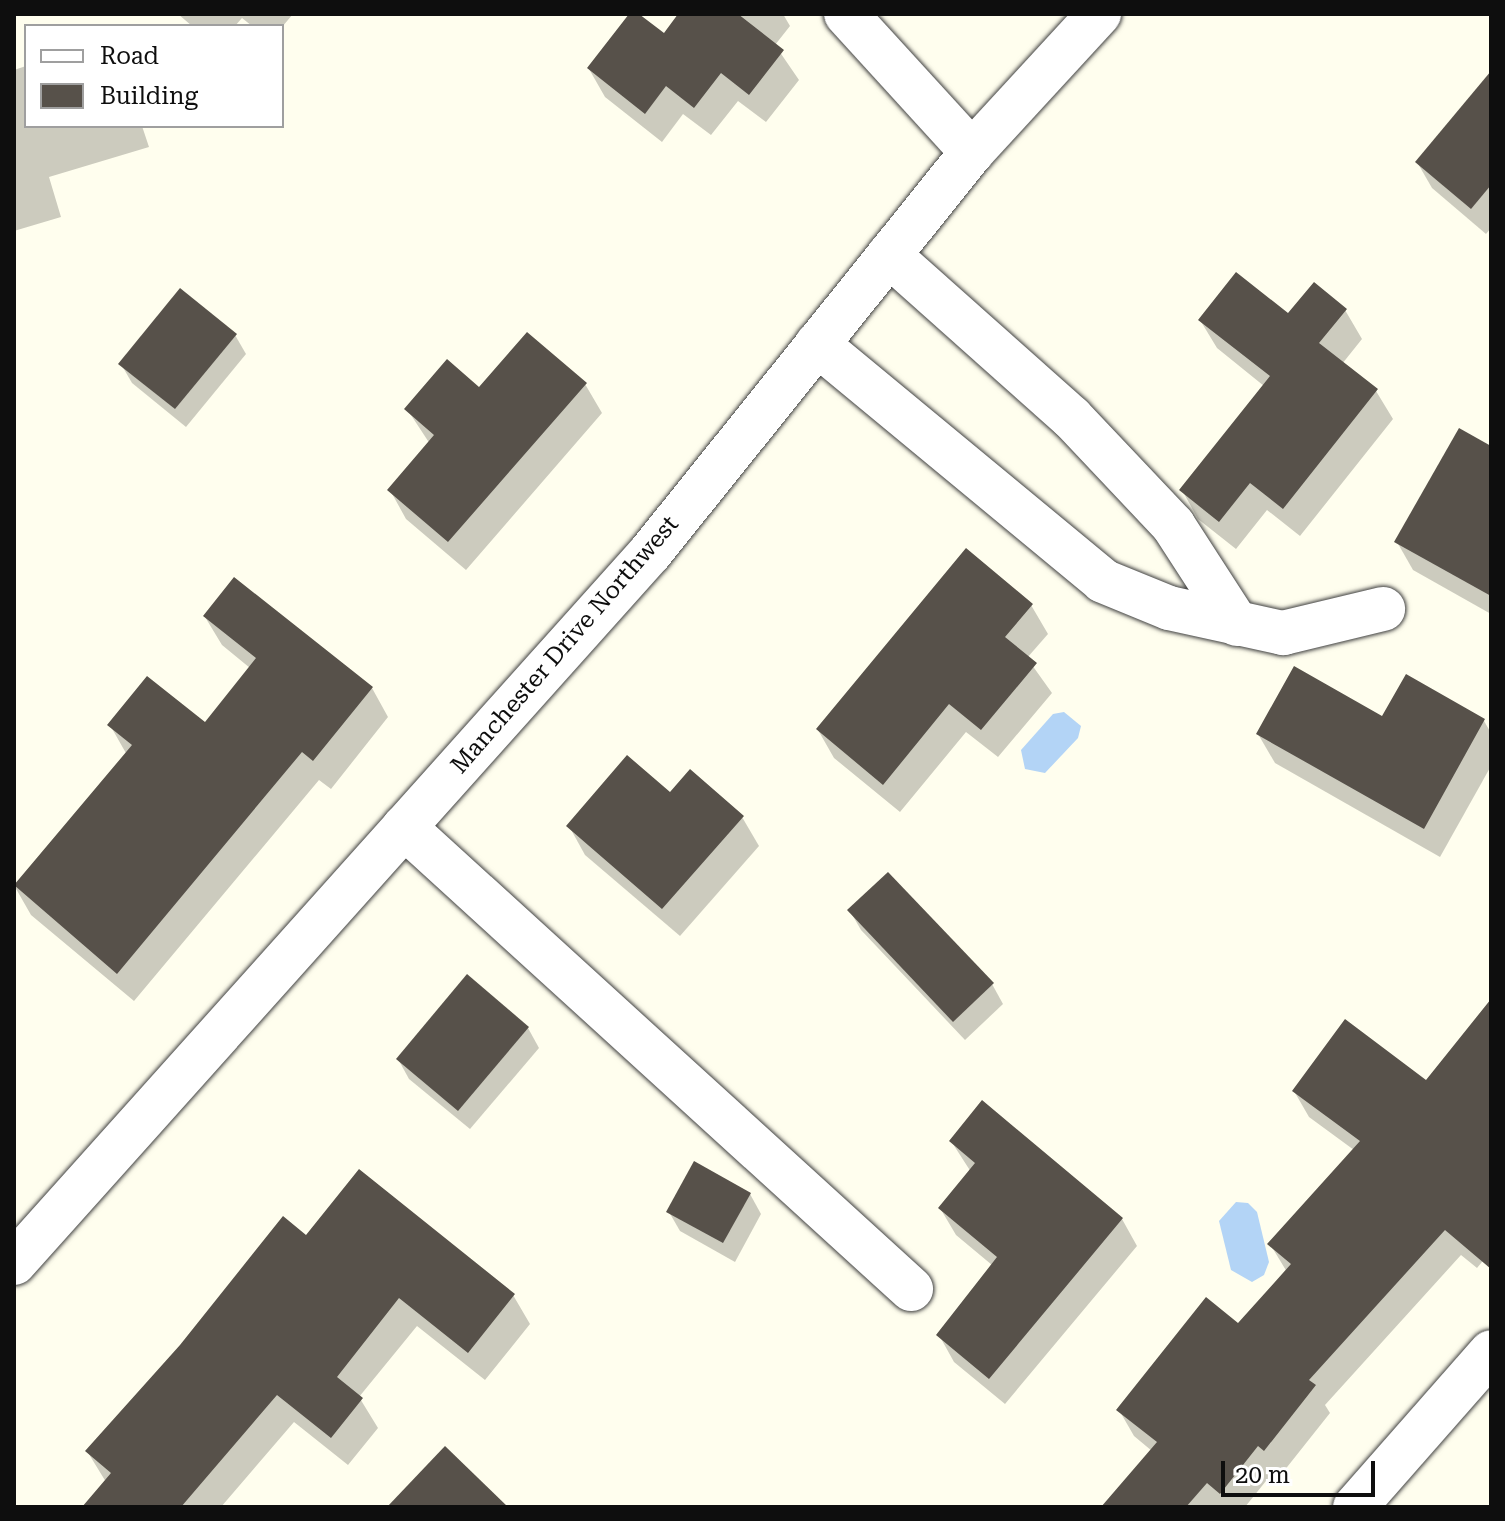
<!DOCTYPE html>
<html>
<head>
<meta charset="utf-8">
<style>
  body { margin:0 }
  #map { position:relative; width:1505px; height:1521px; overflow:hidden; background:#fffeee; font-family:"Roboto Serif",serif }
  div>[style] { position:absolute }
  [style*='--x'] { left:calc(var(--x)*1px); top:calc(var(--y)*1px); width:calc(var(--w)*1px); rotate:calc(var(--a)*1deg) }
  .water>* { inset:0; background:#b3d4f6 }
  .shadow>* { inset:0; background:#0003 }
  .building>* { inset:0; background:#57514a }
  .roads { filter:drop-shadow(0 0 2px #414141) drop-shadow(0 0 2px #414141) }
  .minor>* { height:44px; margin:-22px; padding:0 22px; transform-origin:22px; border-radius:22px; background:#fff }
  span { translate:-50% -50%; white-space:nowrap; text-align:center; line-height:1.15; -webkit-text-stroke:8px #fff; paint-order:stroke }
  .street-label { font-size:24px; color:#0e0e0e }
  .frame { position:absolute; inset:0; border:16px solid #0e0e0e; pointer-events:none }
  .legend { position:absolute; left:24px; top:24px; width:260px; height:104px; box-sizing:border-box; background:#fff; border:2px solid #9f9f9f; margin:0; padding:10px 14px; list-style:none; font-size:24px; color:#0e0e0e }
  .legend li { display:flex; align-items:center; gap:16px; height:40px }
  .legend b { width:40px; border:2px solid #9f9f9f }
  .scale { position:absolute; left:1221px; top:1461px; width:154px; height:36px; box-sizing:border-box; border:4px solid #0e0e0e; border-top:0; padding-left:10px; font-size:24px; line-height:28px; white-space:nowrap; color:#0e0e0e; -webkit-text-stroke:6px #fff; paint-order:stroke }
</style>
</head>
<body>
<div id="map">
  <div class="water">
    <div style="clip-path:polygon(1064px 712px,1081px 726px,1078px 738px,1045px 773px,1025px 769px,1021px 750px,1053px 714px)"></div>
    <div style="clip-path:polygon(1236px 1202px,1248px 1203px,1257px 1212px,1269px 1262px,1264px 1275px,1252px 1282px,1231px 1270px,1219px 1221px)"></div>
  </div>
  <div class="shadow">
    <div style="clip-path:polygon(178px 14px,293px 14px,282px 27px,252px 26px,242px 18px,235px 26px,192px 26px)"></div>
    <div style="clip-path:polygon(632px 14px,664px 35px,681px 14px,783px 14px,790px 26px,775px 45px,799px 80px,766px 122px,738px 101px,711px 135px,683px 114px,662px 142px,605px 97px,589px 69px)"></div>
    <div style="clip-path:polygon(26px 66px,26px 126px,142px 126px,149px 147px,49px 177px,61px 217px,14px 231px,14px 70px)"></div>
    <div style="clip-path:polygon(1491px 75px,1491px 228px,1486px 234px,1432px 188px,1417px 162px)"></div>
    <div style="clip-path:polygon(1345px 310px,1362px 339px,1342px 364px,1376px 391px,1393px 419px,1300px 536px,1267px 510px,1236px 549px,1198px 519px,1182px 490px,1264px 386px,1217px 348px,1200px 320px)"></div>
    <div style="clip-path:polygon(235px 335px,246px 354px,186px 427px,132px 383px,121px 364px)"></div>
    <div style="clip-path:polygon(585px 384px,602px 413px,466px 570px,406px 519px,390px 490px,430px 444px,407px 409px,479px 390px)"></div>
    <div style="clip-path:polygon(1491px 448px,1491px 614px,1413px 570px,1397px 542px)"></div>
    <div style="clip-path:polygon(1031px 605px,1048px 634px,1027px 658px,1052px 693px,998px 757px,966px 732px,900px 812px,834px 758px,818px 730px)"></div>
    <div style="clip-path:polygon(205px 617px,372px 688px,388px 717px,331px 789px,319px 780px,134px 1001px,31px 915px,15px 887px,127px 755px,110px 725px,205px 724px,250px 668px,222px 645px)"></div>
    <div style="clip-path:polygon(1383px 718px,1484px 721px,1491px 733px,1491px 766px,1440px 857px,1275px 763px,1258px 734px)"></div>
    <div style="clip-path:polygon(670px 795px,742px 817px,759px 846px,680px 936px,585px 855px,569px 826px)"></div>
    <div style="clip-path:polygon(850px 911px,992px 984px,1003px 1004px,965px 1040px,861px 930px)"></div>
    <div style="clip-path:polygon(1491px 1002px,1491px 1251px,1477px 1268px,1461px 1255px,1325px 1405px,1330px 1413px,1280px 1476px,1274px 1471px,1245px 1507px,1104px 1507px,1152px 1451px,1134px 1436px,1119px 1410px,1238px 1326px,1287px 1272px,1270px 1244px,1354px 1150px,1309px 1117px,1294px 1091px,1426px 1082px)"></div>
    <div style="clip-path:polygon(528px 1028px,539px 1048px,470px 1129px,409px 1079px,398px 1059px)"></div>
    <div style="clip-path:polygon(951px 1141px,1122px 1219px,1137px 1246px,1005px 1404px,954px 1362px,939px 1335px,992px 1265px,956px 1235px,940px 1208px,971px 1172px)"></div>
    <div style="clip-path:polygon(750px 1194px,761px 1214px,735px 1262px,680px 1231px,669px 1212px)"></div>
    <div style="clip-path:polygon(306px 1238px,513px 1295px,530px 1324px,485px 1380px,417px 1326px,359px 1397px,378px 1428px,348px 1465px,294px 1422px,221px 1507px,85px 1507px,106px 1482px,87px 1451px)"></div>
  </div>
  <div class="building">
    <div style="clip-path:polygon(629px 14px,639px 14px,664px 33px,678px 14px,738px 14px,784px 50px,749px 95px,721px 73px,694px 108px,666px 86px,645px 114px,587px 68px)"></div>
    <div style="clip-path:polygon(1491px 71px,1491px 185px,1471px 209px,1415px 162px)"></div>
    <div style="clip-path:polygon(1236px 272px,1288px 313px,1314px 282px,1347px 309px,1319px 343px,1378px 389px,1283px 509px,1250px 483px,1219px 522px,1179px 490px,1270px 376px,1198px 320px)"></div>
    <div style="clip-path:polygon(180px 288px,237px 334px,175px 409px,118px 364px)"></div>
    <div style="clip-path:polygon(527px 332px,587px 383px,448px 542px,387px 490px,434px 435px,404px 409px,447px 359px,479px 387px)"></div>
    <div style="clip-path:polygon(1459px 428px,1491px 446px,1491px 596px,1394px 542px)"></div>
    <div style="clip-path:polygon(966px 548px,1033px 604px,1005px 637px,1037px 663px,981px 730px,949px 704px,883px 785px,816px 729px)"></div>
    <div style="clip-path:polygon(234px 577px,373px 687px,313px 761px,302px 752px,117px 974px,14px 885px,132px 745px,107px 725px,147px 676px,205px 722px,256px 658px,203px 616px)"></div>
    <div style="clip-path:polygon(1294px 666px,1382px 716px,1406px 674px,1485px 719px,1424px 829px,1256px 734px)"></div>
    <div style="clip-path:polygon(627px 755px,670px 792px,690px 769px,744px 816px,662px 909px,566px 826px)"></div>
    <div style="clip-path:polygon(888px 872px,994px 983px,953px 1022px,847px 910px)"></div>
    <div style="clip-path:polygon(467px 974px,529px 1027px,458px 1111px,396px 1059px)"></div>
    <div style="clip-path:polygon(1491px 999px,1491px 1269px,1445px 1230px,1309px 1380px,1316px 1385px,1264px 1451px,1258px 1446px,1220px 1494px,1207px 1483px,1186px 1507px,1101px 1507px,1157px 1442px,1116px 1410px,1206px 1297px,1238px 1323px,1291px 1264px,1267px 1244px,1360px 1141px,1292px 1091px,1345px 1019px,1426px 1080px)"></div>
    <div style="clip-path:polygon(982px 1100px,1123px 1218px,989px 1379px,936px 1335px,997px 1257px,938px 1208px,975px 1163px,949px 1141px)"></div>
    <div style="clip-path:polygon(694px 1161px,751px 1193px,723px 1243px,666px 1212px)"></div>
    <div style="clip-path:polygon(359px 1169px,515px 1294px,468px 1353px,399px 1298px,337px 1377px,363px 1398px,331px 1438px,277px 1395px,181px 1507px,82px 1507px,111px 1473px,85px 1451px,180px 1345px,283px 1216px,306px 1235px)"></div>
    <div style="clip-path:polygon(445px 1446px,508px 1507px,387px 1507px)"></div>
  </div>
  <div class="roads">
    <div class="minor">
      <div style="--x:846;--y:14;--w:187;--a:47.6"></div>
      <div style="--x:889;--y:255;--w:244;--a:41.7"></div>
      <div style="--x:1071;--y:417;--w:149;--a:46.6"></div>
      <div style="--x:1173;--y:525;--w:118;--a:57.1"></div>
      <div style="--x:817;--y:344;--w:371;--a:39.6"></div>
      <div style="--x:1103;--y:581;--w:71;--a:22.2"></div>
      <div style="--x:1169;--y:608;--w:117;--a:12.4"></div>
      <div style="--x:1283;--y:633;--w:103;--a:-13.5"></div>
      <div style="--x:404;--y:827;--w:686;--a:42.34"></div>
      <div style="--x:14;--y:1263;--w:953;--a:-48.15"></div>
      <div style="--x:650;--y:553;--w:514;--a:-51.24"></div>
      <div style="--x:972;--y:152;--w:188;--a:-47.4"></div>
      <div style="--x:1355;--y:1507;--w:206;--a:-48.7"></div>
    </div>
  </div>
  <div class="street-label">
    <span style="left:565px;top:645px;rotate:-49deg">Manchester Drive Northwest</span>
  </div>
  <div class="frame"></div>
  <ul class="legend">
  <li><b style="height:10px;background:#fff"></b>Road</li>
  <li><b style="height:22px;background:#57514a"></b>Building</li>
  </ul>
  <div class="scale">20 m</div>
</div>
</body>
</html>
